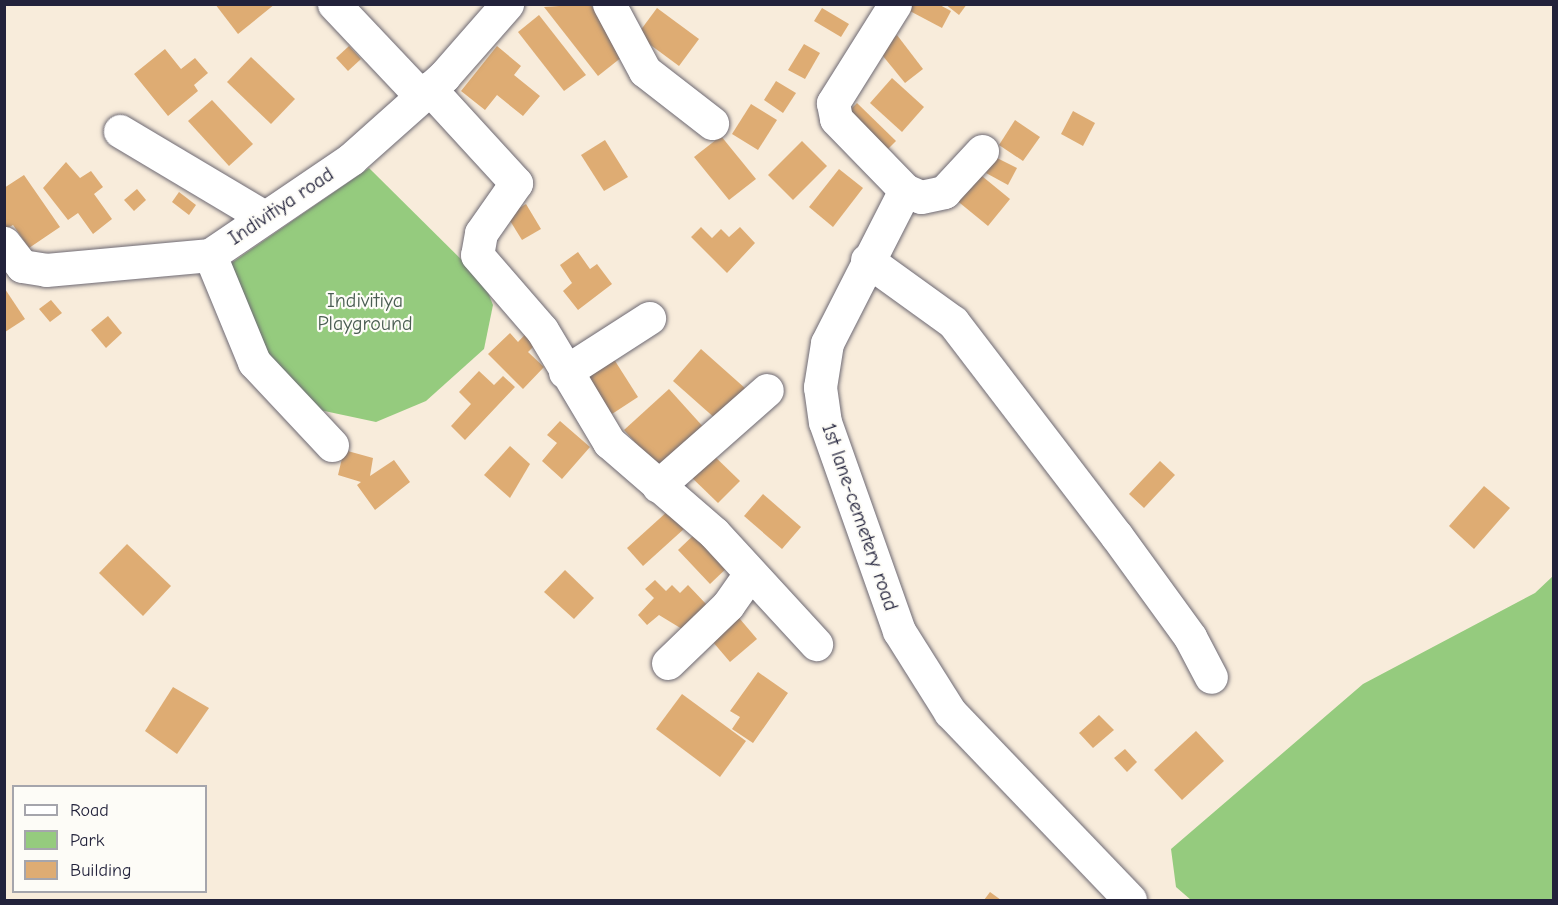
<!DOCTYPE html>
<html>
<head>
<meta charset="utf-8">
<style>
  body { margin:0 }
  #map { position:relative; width:1558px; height:905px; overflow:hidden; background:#f8ecdb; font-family:"Comic Neue",sans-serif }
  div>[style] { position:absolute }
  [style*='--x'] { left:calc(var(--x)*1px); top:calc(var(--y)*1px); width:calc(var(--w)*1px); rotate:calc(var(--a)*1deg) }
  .green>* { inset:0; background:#95cb7e }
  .building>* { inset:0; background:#deac73 }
  .roads { filter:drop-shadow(0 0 2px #6d6973) drop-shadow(0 0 2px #6d6973) }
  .minor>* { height:33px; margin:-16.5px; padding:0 16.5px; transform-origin:16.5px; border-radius:16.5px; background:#fff }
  span { translate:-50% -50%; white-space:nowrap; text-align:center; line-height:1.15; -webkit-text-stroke:4.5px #fdfcf7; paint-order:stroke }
  .street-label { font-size:20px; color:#22223b }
  .park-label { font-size:20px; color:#4a5d52 }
  .frame { position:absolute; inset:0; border:6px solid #22223b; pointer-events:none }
  .legend { position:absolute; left:12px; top:785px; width:195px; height:108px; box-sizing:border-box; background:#fdfcf7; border:2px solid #a5a5ac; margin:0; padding:8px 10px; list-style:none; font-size:18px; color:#22223b }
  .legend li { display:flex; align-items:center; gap:12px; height:30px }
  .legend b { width:30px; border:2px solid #a5a5ac }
</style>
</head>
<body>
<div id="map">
  <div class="green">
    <div style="clip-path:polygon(369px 168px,484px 282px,493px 305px,484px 349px,426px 401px,376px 422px,315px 409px,263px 361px,230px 264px)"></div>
    <div style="clip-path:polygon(1553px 576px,1553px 900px,1191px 900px,1176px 887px,1171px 849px,1363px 684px,1535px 593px)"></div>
  </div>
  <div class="building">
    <div style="clip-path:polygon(215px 4px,275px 4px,238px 34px)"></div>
    <div style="clip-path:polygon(590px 4px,627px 53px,598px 76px,544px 7px)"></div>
    <div style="clip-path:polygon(911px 4px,938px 4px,951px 11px,942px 28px,908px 10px)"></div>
    <div style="clip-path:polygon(945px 4px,967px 4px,959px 15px)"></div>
    <div style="clip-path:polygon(657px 8px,699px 39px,679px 66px,637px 35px)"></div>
    <div style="clip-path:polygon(822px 8px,849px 24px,841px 37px,814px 21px)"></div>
    <div style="clip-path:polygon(539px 15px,586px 75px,564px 91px,518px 32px)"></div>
    <div style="clip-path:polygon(897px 35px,923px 69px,905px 83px,878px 50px)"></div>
    <div style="clip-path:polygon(804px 44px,820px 53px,805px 79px,788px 70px)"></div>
    <div style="clip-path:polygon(349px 46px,361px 59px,348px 71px,336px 58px)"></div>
    <div style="clip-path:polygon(497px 46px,521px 66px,514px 75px,540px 96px,523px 116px,497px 95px,485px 110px,461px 91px)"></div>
    <div style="clip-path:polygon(165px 49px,181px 69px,195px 58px,208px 73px,194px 85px,198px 91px,168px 116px,134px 74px)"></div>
    <div style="clip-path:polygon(251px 57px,295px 99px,271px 124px,227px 82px)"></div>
    <div style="clip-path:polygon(892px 78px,924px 107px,902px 132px,870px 103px)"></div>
    <div style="clip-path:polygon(776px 81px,796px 93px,783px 113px,764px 100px)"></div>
    <div style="clip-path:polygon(212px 100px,253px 144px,229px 166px,188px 121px)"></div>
    <div style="clip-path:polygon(857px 103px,896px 141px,885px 152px,846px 114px)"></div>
    <div style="clip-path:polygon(751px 104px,777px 120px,758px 150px,732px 134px)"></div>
    <div style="clip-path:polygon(1073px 111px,1095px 123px,1083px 146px,1061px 134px)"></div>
    <div style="clip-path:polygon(1015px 120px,1040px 137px,1023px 161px,999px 145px)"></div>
    <div style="clip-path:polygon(721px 136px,756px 179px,729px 200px,694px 157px)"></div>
    <div style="clip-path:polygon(605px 140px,628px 177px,604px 191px,581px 155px)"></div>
    <div style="clip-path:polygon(802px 141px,827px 166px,793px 200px,768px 175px)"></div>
    <div style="clip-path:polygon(995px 157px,1017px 168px,1008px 185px,986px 173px)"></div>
    <div style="clip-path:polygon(66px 162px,80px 178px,91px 171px,103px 187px,94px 194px,112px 219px,93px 234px,78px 213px,68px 220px,43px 188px)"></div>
    <div style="clip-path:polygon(839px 169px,863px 188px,833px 227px,809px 207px)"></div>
    <div style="clip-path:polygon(977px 172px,1010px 199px,988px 226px,955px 199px)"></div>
    <div style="clip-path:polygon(24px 175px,60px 227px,29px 248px,13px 225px,4px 230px,4px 188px)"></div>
    <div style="clip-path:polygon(137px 189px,146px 200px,134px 211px,124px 200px)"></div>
    <div style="clip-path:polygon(179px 192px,196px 205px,189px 215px,172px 202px)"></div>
    <div style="clip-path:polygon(526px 204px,541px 229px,522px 240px,507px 216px)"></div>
    <div style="clip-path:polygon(701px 227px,712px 238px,721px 229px,729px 237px,740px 227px,755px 243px,727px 273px,691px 237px)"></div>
    <div style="clip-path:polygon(578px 252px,590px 269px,597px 264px,612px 284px,578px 310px,563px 291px,572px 283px,560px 265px)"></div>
    <div style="clip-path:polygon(5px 289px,25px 319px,5px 332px)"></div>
    <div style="clip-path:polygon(51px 300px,62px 313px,50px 322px,39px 309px)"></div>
    <div style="clip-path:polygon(108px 316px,122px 333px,106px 348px,91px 330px)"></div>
    <div style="clip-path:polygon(532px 327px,542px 338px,528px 352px,544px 367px,523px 389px,488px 354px,510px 333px,518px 342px)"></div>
    <div style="clip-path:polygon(701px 349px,746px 389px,717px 420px,673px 381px)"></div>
    <div style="clip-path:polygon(610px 353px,638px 397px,612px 414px,584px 370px)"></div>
    <div style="clip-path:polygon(479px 371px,494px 385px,503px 376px,515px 387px,465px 440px,451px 426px,471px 404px,459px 392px)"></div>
    <div style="clip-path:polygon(669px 389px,706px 430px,661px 471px,624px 430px)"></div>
    <div style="clip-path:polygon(560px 421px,590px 447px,562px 479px,542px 461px,557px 443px,547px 435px)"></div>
    <div style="clip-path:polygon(510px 446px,530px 464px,510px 498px,484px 475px)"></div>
    <div style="clip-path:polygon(707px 449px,740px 481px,718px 503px,686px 472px)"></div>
    <div style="clip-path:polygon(344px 450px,373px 458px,370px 476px,394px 460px,410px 482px,375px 510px,357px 485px,361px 482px,338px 475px)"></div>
    <div style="clip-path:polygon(1160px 461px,1175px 475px,1144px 508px,1129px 494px)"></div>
    <div style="clip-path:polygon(1484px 486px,1510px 508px,1474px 549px,1449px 526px)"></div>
    <div style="clip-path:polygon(763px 494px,801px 527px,782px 549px,744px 516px)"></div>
    <div style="clip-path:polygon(669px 510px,685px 528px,643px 566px,627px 548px)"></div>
    <div style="clip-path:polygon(699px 530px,731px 564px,710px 584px,678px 550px)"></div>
    <div style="clip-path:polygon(127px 544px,171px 586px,143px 616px,99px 573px)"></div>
    <div style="clip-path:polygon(565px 570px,594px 598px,574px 619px,544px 592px)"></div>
    <div style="clip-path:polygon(655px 580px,666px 591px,672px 585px,680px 593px,688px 585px,707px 605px,682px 629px,659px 615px,647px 625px,638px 615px,654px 598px,645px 589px)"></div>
    <div style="clip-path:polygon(734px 612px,757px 639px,730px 662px,707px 635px)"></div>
    <div style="clip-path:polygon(758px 672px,788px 693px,753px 743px,732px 729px,740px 717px,730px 711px)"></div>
    <div style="clip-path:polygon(173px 687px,209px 708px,177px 754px,145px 731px)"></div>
    <div style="clip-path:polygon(682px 694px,746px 741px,720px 777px,656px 729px)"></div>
    <div style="clip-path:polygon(1099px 715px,1114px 730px,1093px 748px,1079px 733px)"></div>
    <div style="clip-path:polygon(1196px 731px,1224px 761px,1182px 800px,1154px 770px)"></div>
    <div style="clip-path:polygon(1125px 749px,1137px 762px,1127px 772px,1114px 758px)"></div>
    <div style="clip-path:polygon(990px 892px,1001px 900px,984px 900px)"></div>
  </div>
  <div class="roads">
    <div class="minor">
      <div style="--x:334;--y:4;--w:125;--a:46.6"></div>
      <div style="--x:609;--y:4;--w:76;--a:61.8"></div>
      <div style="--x:645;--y:71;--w:85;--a:37.8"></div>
      <div style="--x:895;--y:4;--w:117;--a:122.1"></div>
      <div style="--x:833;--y:103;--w:16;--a:79"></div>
      <div style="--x:836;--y:119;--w:99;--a:45.8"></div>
      <div style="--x:905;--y:190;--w:172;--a:117"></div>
      <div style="--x:827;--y:343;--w:45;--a:99"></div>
      <div style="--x:820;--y:387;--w:35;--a:82"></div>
      <div style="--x:825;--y:422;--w:222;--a:70.5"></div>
      <div style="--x:899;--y:631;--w:96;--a:57.8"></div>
      <div style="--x:950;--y:712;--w:260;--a:46.2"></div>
      <div style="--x:429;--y:88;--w:129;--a:47.5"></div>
      <div style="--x:516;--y:183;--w:61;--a:125"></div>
      <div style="--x:481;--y:233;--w:22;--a:100"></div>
      <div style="--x:477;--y:255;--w:99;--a:49.1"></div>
      <div style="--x:542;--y:330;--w:131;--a:59.1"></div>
      <div style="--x:609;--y:442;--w:139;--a:40.9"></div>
      <div style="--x:714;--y:533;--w:151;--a:47.4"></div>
      <div style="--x:120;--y:131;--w:168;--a:30.8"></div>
      <div style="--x:905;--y:190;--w:17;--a:24"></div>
      <div style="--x:921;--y:197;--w:24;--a:-12"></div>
      <div style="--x:944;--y:192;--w:56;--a:-47.2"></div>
      <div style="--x:4;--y:243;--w:29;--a:52"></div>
      <div style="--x:22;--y:266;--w:24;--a:9"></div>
      <div style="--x:46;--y:270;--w:165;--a:-5.2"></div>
      <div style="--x:210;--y:255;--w:171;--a:-34.2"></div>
      <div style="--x:351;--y:159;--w:125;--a:-41.7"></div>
      <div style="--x:444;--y:76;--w:96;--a:-48.8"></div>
      <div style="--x:210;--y:255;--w:116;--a:67.6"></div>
      <div style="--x:254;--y:362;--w:114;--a:46.8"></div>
      <div style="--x:867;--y:260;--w:106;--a:35.8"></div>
      <div style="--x:953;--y:322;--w:268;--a:52.6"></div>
      <div style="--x:1116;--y:535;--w:126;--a:54"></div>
      <div style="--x:1190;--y:637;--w:45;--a:62.3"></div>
      <div style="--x:565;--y:372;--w:100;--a:-32.7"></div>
      <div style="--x:658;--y:486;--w:145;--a:-41.4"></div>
      <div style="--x:668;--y:663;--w:83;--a:-44"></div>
      <div style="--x:728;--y:605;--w:38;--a:-55"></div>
    </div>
  </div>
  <div class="street-label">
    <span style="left:281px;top:206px;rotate:-34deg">Indivitiya road</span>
    <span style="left:860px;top:517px;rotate:71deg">1st lane-cemetery road</span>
  </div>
  <div class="park-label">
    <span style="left:365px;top:312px">Indivitiya<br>Playground</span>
  </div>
  <div class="frame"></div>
  <ul class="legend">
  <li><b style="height:8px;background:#fff"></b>Road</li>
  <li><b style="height:16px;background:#95cb7e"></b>Park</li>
  <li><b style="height:16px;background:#deac73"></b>Building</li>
  </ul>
</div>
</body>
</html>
